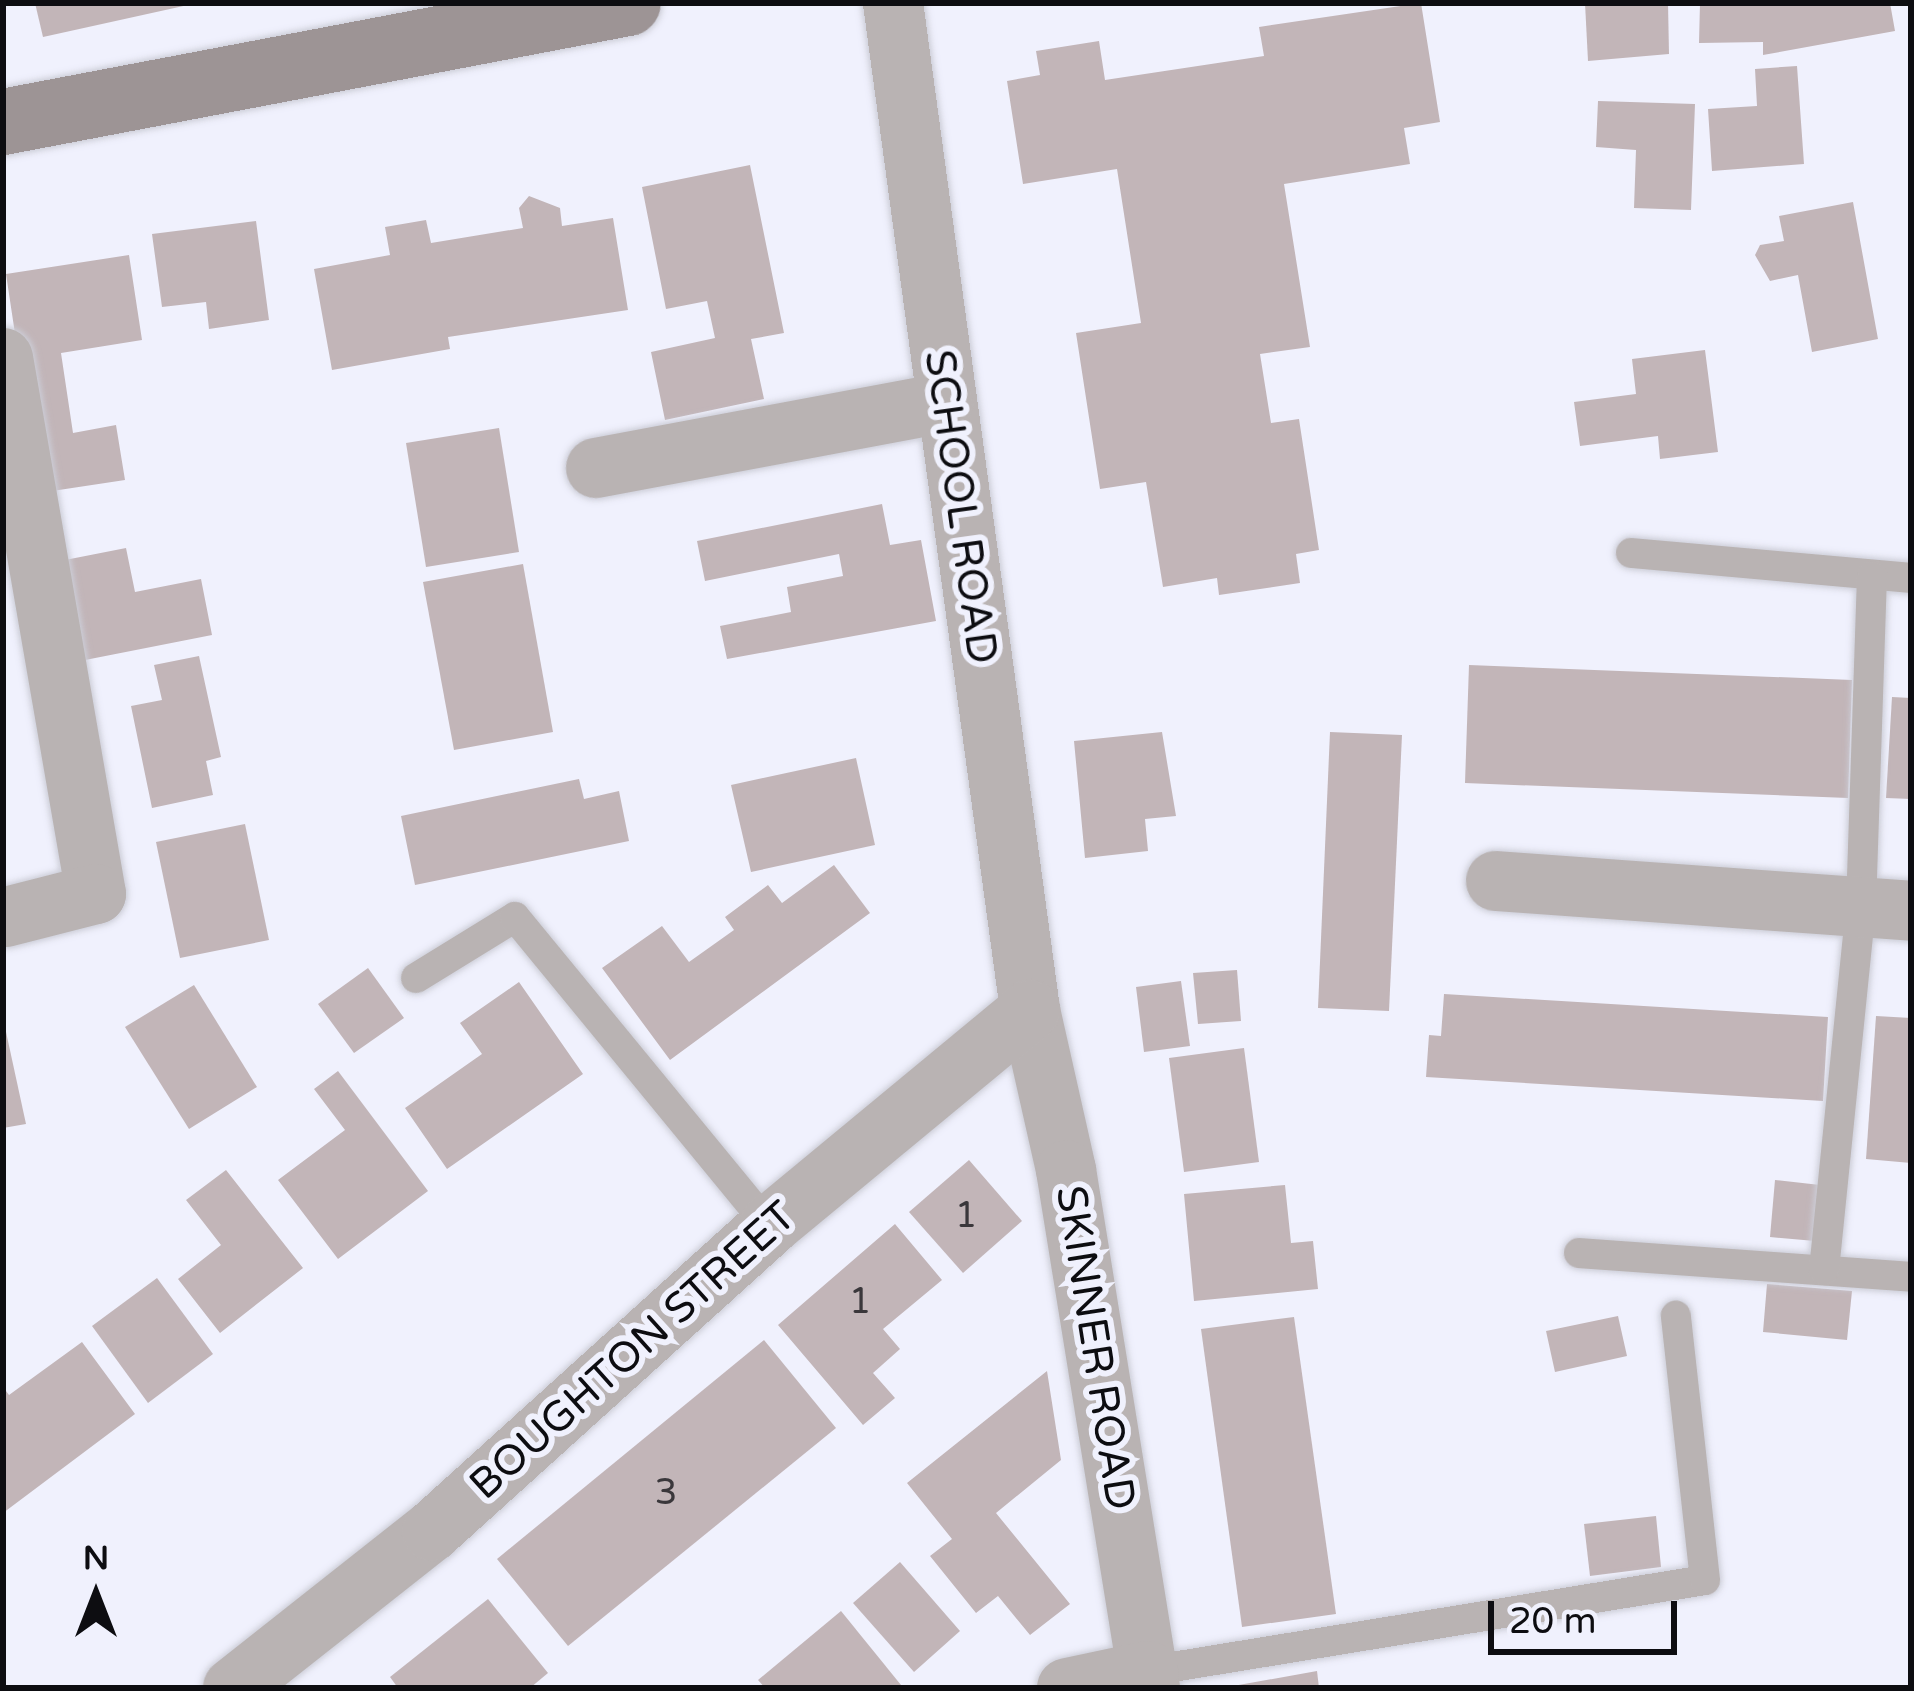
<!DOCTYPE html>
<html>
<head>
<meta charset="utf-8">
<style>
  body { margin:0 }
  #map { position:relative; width:1914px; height:1691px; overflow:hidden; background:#f0f1fd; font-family:"Varela Round",sans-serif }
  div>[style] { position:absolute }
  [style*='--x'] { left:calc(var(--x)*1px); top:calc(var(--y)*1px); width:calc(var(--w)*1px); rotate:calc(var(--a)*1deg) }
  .building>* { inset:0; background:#c2b5b8 }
  .roads { filter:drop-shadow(0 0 3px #cccdd7) drop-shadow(0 0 3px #cccdd7) }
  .lane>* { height:30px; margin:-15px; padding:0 15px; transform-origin:15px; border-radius:15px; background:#b9b3b3 }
  .street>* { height:60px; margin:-30px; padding:0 30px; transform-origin:30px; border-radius:30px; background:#b9b3b3 }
  .secondary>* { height:66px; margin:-33px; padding:0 33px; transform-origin:33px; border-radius:33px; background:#9d9495 }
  span { translate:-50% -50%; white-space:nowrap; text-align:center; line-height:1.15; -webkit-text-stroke:12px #f0f1fd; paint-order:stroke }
  .number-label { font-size:36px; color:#3a373b }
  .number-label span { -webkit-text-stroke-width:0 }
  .street-label { font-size:42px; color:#0d0d11 }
  .frame { position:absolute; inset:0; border:6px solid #0d0d11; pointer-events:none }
  .north { position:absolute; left:36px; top:1535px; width:120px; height:120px; -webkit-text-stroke:9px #f0f1fd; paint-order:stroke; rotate:0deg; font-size:33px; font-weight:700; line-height:48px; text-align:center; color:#0d0d11 }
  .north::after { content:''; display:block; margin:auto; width:42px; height:54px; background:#0d0d11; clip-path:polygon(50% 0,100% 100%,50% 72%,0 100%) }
  .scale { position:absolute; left:1488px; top:1601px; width:189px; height:54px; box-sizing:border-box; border:6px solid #0d0d11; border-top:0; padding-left:15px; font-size:36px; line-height:42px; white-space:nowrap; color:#0d0d11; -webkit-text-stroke:9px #f0f1fd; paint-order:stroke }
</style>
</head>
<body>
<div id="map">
  <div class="building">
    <div style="clip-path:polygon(35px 3px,188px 3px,188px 5px,43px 37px)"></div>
    <div style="clip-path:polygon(1421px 3px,1440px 122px,1404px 128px,1410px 164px,1284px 184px,1310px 347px,1260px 354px,1271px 423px,1299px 419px,1319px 550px,1296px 554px,1300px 583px,1219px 595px,1217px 578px,1163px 587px,1146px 482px,1100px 489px,1076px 333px,1141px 323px,1117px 169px,1023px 184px,1007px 81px,1040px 75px,1036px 51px,1099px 41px,1105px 80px,1264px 56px,1259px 27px)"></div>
    <div style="clip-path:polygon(1585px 3px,1668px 3px,1669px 54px,1588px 61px)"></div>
    <div style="clip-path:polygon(1700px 3px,1890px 3px,1895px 31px,1763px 55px,1763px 42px,1699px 43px)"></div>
    <div style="clip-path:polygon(1797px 66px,1804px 164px,1712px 171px,1708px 109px,1757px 106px,1755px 69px)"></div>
    <div style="clip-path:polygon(1598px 101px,1695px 104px,1691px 210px,1634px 208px,1636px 150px,1596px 147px)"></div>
    <div style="clip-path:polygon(750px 165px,784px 333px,751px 339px,764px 399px,665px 420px,651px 352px,715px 338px,707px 301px,666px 309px,642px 187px)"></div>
    <div style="clip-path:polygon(529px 196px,560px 208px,562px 226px,613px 218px,628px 310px,448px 337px,450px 349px,332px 370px,314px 269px,390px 255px,385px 227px,426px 220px,431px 243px,523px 228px,519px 208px)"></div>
    <div style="clip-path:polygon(1853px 202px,1878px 339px,1812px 352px,1798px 275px,1770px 281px,1755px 255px,1760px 245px,1784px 241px,1779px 216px)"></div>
    <div style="clip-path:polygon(256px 221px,269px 320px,209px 329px,206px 302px,162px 307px,152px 234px)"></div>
    <div style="clip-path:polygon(129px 255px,142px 340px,61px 353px,73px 433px,116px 425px,125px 480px,39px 493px,6px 274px)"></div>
    <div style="clip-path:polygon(1705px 350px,1718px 452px,1660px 459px,1658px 436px,1580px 446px,1574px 402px,1636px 394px,1632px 359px)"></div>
    <div style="clip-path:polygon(499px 428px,519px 552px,426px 567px,406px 443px)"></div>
    <div style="clip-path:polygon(882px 504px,890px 545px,921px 540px,936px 621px,727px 659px,720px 626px,791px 612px,787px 587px,843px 576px,839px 554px,705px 581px,697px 541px)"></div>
    <div style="clip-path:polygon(126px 548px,135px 592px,201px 579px,212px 635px,80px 661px,60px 561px)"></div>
    <div style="clip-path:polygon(523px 564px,553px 732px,454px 750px,423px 582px)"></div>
    <div style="clip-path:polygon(199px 656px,221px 757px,206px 761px,213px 795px,152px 808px,131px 706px,162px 700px,154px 665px)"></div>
    <div style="clip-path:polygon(1469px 665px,1852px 680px,1848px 798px,1465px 783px)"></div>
    <div style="clip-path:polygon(1892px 697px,1911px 698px,1911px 799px,1886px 798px)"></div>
    <div style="clip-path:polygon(1162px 732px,1176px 816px,1145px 819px,1148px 851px,1085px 858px,1074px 741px)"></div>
    <div style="clip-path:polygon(1330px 732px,1402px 735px,1389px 1011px,1318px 1008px)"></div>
    <div style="clip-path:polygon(856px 758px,875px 845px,751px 872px,731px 785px)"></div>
    <div style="clip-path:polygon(579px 779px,584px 799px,619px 791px,629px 841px,415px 885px,401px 816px)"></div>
    <div style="clip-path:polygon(245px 824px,269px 940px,180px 958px,156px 842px)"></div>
    <div style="clip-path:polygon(834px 865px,870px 913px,670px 1060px,602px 968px,662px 926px,689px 962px,734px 930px,725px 917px,768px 885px,782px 903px)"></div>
    <div style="clip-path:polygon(368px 968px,404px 1018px,354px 1053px,318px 1004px)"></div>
    <div style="clip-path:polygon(1237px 970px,1241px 1021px,1198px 1024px,1193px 973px)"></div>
    <div style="clip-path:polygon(1181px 981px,1190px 1046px,1144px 1052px,1136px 987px)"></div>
    <div style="clip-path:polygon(519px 982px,583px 1074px,447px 1169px,405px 1108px,482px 1054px,460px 1023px)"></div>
    <div style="clip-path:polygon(194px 985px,257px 1087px,189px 1129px,125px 1027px)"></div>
    <div style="clip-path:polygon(1444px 994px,1828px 1017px,1823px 1101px,1426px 1077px,1429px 1035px,1441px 1036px)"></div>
    <div style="clip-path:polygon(1876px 1016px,1911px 1018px,1911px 1163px,1866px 1159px)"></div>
    <div style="clip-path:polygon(3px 1018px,26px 1124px,3px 1128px)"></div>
    <div style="clip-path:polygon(1244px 1048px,1259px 1162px,1184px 1172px,1169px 1058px)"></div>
    <div style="clip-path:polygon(338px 1071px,428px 1191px,338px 1259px,278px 1180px,345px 1130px,314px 1089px)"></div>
    <div style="clip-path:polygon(969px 1160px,1022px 1221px,963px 1273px,909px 1212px)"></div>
    <div style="clip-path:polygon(226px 1170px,303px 1268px,220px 1333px,178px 1279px,221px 1245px,186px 1200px)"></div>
    <div style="clip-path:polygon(1775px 1180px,1820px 1185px,1815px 1241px,1770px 1237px)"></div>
    <div style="clip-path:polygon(1285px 1185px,1291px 1243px,1313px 1241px,1318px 1289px,1194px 1301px,1184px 1194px)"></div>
    <div style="clip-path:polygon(895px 1224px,942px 1280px,883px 1329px,900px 1349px,873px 1373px,895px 1398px,863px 1425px,778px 1325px)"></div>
    <div style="clip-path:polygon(157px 1278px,213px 1354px,148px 1403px,92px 1326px)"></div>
    <div style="clip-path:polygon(1767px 1284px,1852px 1291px,1847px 1340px,1763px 1332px)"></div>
    <div style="clip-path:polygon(1618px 1316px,1627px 1356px,1555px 1372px,1546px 1331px)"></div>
    <div style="clip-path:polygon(1294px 1317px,1336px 1614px,1242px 1627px,1201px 1329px)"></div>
    <div style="clip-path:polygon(764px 1340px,836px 1428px,568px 1646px,497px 1559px)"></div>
    <div style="clip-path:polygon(82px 1342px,135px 1414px,3px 1513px,3px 1387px,9px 1395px)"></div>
    <div style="clip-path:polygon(1047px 1371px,1061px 1460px,996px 1513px,1070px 1604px,1030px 1635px,998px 1596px,976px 1613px,930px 1556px,952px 1539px,907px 1483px)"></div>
    <div style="clip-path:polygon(1656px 1516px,1661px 1567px,1590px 1576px,1584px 1524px)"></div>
    <div style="clip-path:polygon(900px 1562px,960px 1631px,914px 1672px,853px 1603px)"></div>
    <div style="clip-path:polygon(488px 1599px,548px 1673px,530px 1688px,398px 1688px,390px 1677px)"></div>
    <div style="clip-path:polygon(841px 1611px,901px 1685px,765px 1688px,758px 1680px)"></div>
    <div style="clip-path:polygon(1317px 1671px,1319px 1688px,1233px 1688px,1233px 1686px)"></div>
  </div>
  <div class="roads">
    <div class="lane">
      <div style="--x:1631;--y:553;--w:281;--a:5.1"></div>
      <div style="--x:416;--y:978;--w:116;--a:-31.6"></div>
      <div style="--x:515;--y:917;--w:400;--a:50.6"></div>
      <div style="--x:1579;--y:1253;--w:333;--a:4.1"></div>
      <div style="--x:1824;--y:1270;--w:365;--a:-84.2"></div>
      <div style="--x:1861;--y:907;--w:331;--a:-88.1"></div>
      <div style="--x:1148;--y:1671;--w:564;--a:-9.28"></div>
      <div style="--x:1705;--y:1580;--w:266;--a:-96.3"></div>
    </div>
    <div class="street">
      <div style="--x:893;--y:3;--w:1016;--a:82.25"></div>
      <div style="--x:1030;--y:1010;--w:164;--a:77.3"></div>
      <div style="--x:1066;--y:1170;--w:525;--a:80.79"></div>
      <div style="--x:3;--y:358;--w:544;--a:80.16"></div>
      <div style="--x:96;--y:894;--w:93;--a:165.7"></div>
      <div style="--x:596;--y:468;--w:353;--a:-10.6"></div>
      <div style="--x:1496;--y:881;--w:416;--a:4.1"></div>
      <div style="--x:233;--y:1688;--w:253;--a:-38.3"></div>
      <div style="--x:432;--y:1531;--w:455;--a:-42.1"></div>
      <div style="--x:769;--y:1226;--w:339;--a:-39.6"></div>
      <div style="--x:1067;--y:1688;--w:83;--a:-11.9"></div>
    </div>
    <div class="secondary">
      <div style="--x:3;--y:122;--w:636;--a:-10.78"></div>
    </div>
  </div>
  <div class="number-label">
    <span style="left:966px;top:1216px">1</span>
    <span style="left:860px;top:1302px">1</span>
    <span style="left:666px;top:1493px">3</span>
  </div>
  <div class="street-label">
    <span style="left:960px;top:507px;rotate:82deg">SCHOOL ROAD</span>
    <span style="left:1095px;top:1348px;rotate:81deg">SKINNER ROAD</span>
    <span style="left:633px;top:1351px;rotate:-42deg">BOUGHTON STREET</span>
  </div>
  <div class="frame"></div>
  <div class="north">N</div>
  <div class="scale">20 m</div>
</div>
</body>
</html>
